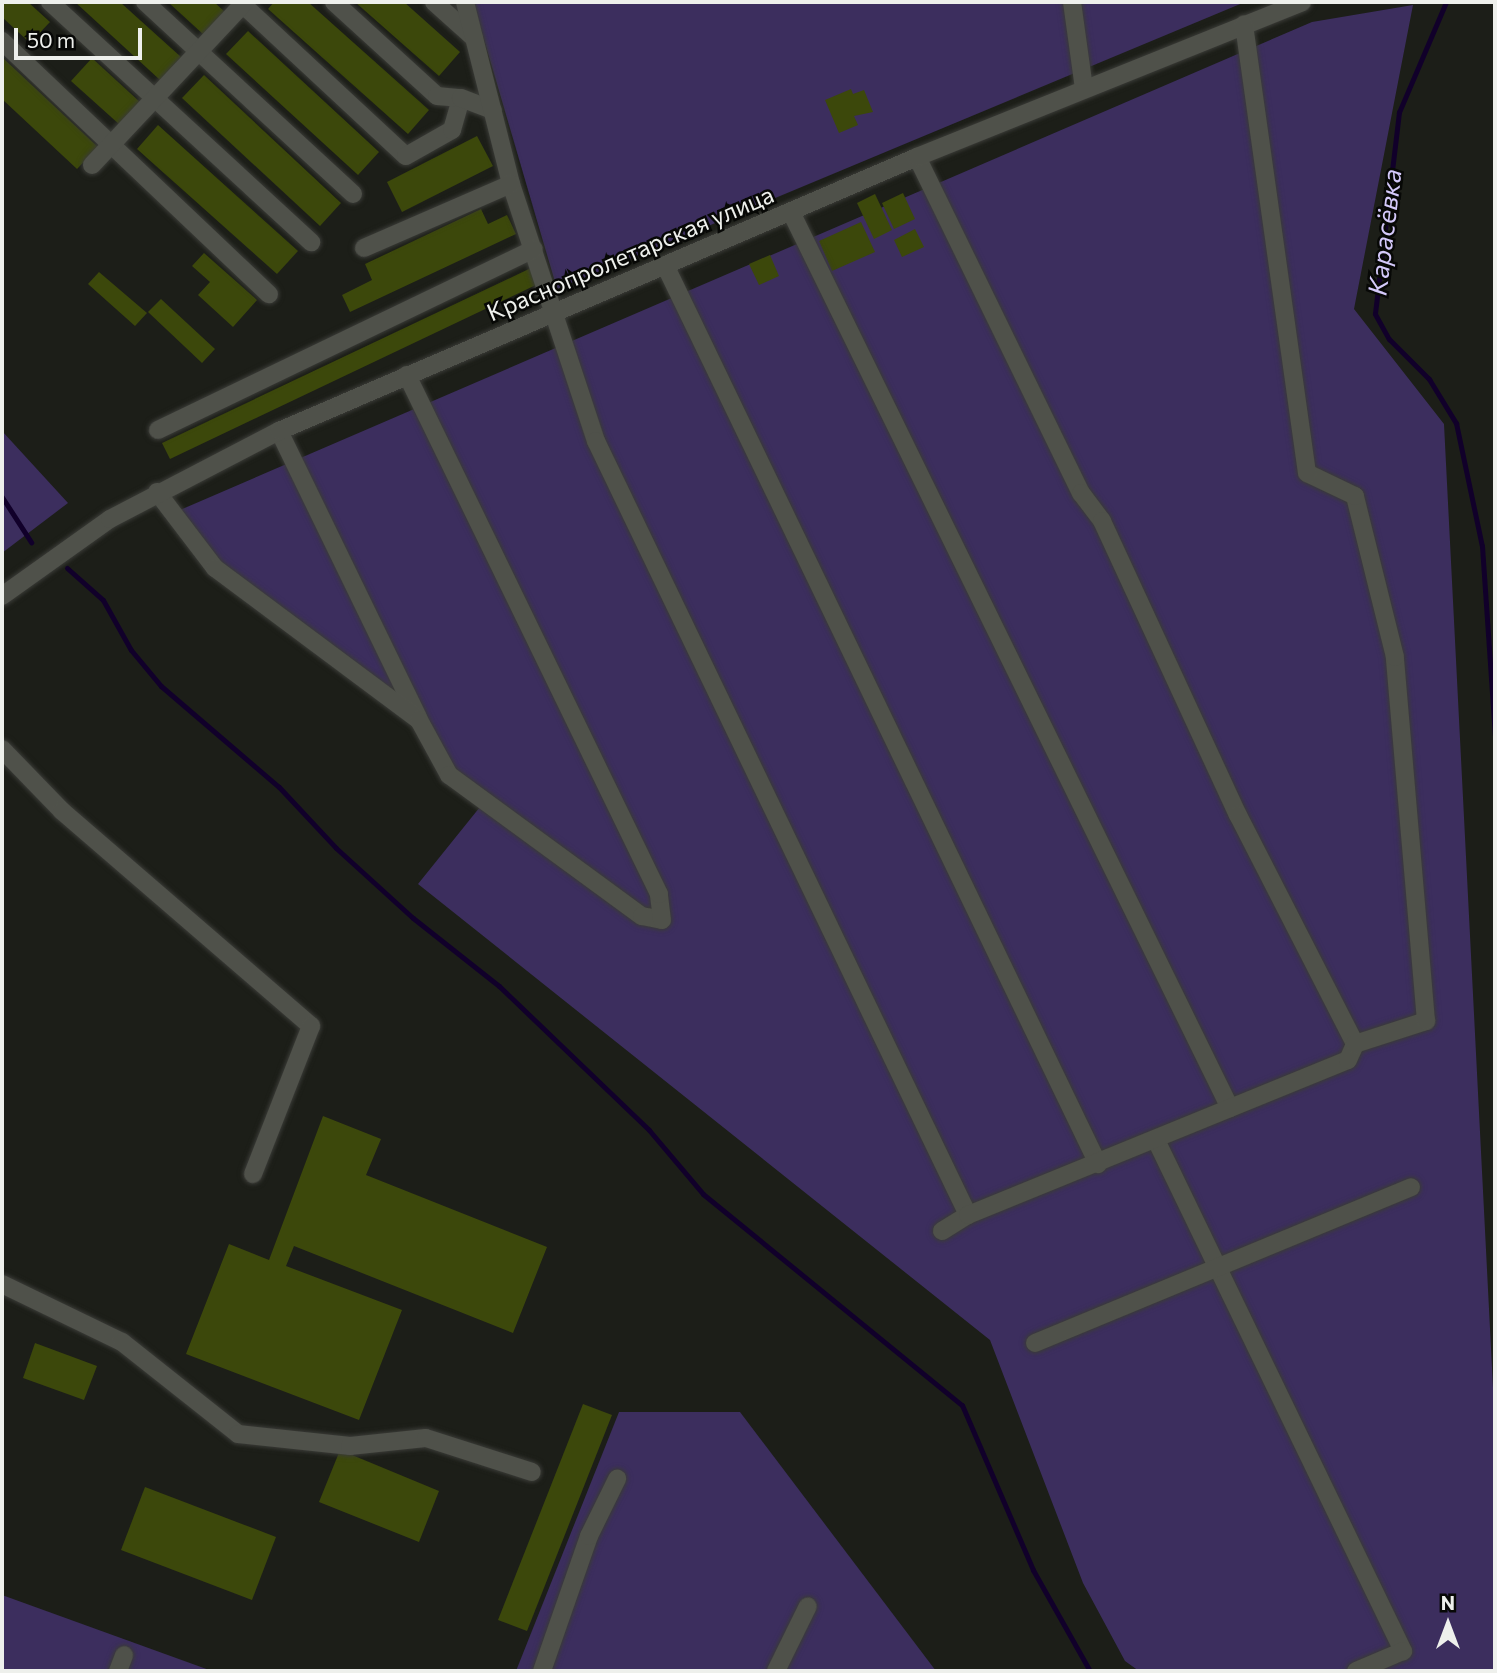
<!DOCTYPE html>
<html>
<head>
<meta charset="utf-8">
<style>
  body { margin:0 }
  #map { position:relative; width:1497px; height:1673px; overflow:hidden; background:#1c1e18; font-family:Commissioner,sans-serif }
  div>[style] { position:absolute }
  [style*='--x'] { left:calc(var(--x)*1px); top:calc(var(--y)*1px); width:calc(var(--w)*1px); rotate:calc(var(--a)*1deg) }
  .green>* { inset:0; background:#3c2e5e }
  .stream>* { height:5px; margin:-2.5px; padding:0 2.5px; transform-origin:2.5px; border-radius:2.5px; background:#11002a }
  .building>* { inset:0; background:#3c480b }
  .roads { filter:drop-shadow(0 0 2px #3a3b37) drop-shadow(0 0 2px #3a3b37) }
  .minor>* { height:18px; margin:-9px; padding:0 9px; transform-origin:9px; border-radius:9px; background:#4f514a }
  span { translate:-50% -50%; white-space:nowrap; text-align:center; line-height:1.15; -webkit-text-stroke:5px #070806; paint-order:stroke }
  .street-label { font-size:24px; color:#eef0ec }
  .water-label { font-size:26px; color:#d4c9fa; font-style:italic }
  .frame { position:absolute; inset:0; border:4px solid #eef0ec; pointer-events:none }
  .north { position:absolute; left:1413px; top:1589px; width:70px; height:70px; -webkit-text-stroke:5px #070806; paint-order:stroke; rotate:0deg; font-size:19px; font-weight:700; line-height:28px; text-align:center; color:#eef0ec }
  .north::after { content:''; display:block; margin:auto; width:24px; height:32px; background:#eef0ec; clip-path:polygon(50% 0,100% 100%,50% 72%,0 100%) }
  .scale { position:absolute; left:14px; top:28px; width:128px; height:32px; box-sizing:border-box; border:4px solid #eef0ec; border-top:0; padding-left:9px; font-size:21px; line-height:24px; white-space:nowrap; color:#eef0ec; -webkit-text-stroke:5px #070806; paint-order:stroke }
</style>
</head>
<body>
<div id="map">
  <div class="green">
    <div style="clip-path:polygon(473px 2px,1245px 2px,557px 289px)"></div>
    <div style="clip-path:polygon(1413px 5px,1354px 309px,1444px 424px,1495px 1427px,1495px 1671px,1139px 1671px,1125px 1661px,1083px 1583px,990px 1340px,418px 884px,488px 797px,453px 769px,417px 708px,217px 563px,180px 510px,1312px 22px)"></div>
    <div style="clip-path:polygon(2px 431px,68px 503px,2px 553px)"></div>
    <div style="clip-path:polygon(619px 1412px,740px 1412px,936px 1671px,516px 1671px)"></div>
    <div style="clip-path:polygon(2px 1595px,212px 1671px,2px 1671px)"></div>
  </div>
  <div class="stream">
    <div style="--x:1446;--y:2;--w:120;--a:113.1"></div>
    <div style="--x:1399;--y:112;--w:203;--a:96.8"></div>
    <div style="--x:1375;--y:314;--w:29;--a:61"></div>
    <div style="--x:1389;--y:339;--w:57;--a:45"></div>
    <div style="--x:1429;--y:379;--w:52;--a:58.5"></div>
    <div style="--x:1456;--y:423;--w:126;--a:78.1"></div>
    <div style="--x:1482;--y:546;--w:189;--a:86.1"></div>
    <div style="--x:2;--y:497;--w:54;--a:57.2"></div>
    <div style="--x:67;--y:568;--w:48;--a:41.6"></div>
    <div style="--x:103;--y:600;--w:57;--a:60.8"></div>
    <div style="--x:131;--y:650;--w:47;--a:50.2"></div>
    <div style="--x:161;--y:686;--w:155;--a:40.6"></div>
    <div style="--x:279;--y:787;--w:83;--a:46.9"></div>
    <div style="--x:336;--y:848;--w:104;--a:42.3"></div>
    <div style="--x:413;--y:918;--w:110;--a:38.3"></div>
    <div style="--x:499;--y:986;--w:208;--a:43.8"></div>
    <div style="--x:649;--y:1130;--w:84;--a:49.8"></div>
    <div style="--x:703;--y:1194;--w:334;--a:39.2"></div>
    <div style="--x:962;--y:1405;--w:180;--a:66.7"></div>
    <div style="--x:1033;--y:1570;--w:116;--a:60.6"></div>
  </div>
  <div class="building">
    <div style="clip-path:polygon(2px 2px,28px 2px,50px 22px,30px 43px,2px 17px)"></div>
    <div style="clip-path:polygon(75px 2px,120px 2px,181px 57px,160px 80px)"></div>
    <div style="clip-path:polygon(168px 2px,214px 2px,225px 12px,204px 35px)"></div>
    <div style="clip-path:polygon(274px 2px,308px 2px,429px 110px,408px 134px,268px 9px)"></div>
    <div style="clip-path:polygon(355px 2px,404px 2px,460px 52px,439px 76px)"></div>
    <div style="clip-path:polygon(248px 31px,379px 152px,358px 175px,226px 54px)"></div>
    <div style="clip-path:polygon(2px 57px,98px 147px,77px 169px,2px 99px)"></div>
    <div style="clip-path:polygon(92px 58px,141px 103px,120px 125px,71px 81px)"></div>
    <div style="clip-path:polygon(204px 75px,341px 203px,320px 226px,182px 98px)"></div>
    <div style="clip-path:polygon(851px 89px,853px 94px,864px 90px,873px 112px,854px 116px,858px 125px,839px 133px,825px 100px)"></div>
    <div style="clip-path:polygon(158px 125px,298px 251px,277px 274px,137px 149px)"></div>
    <div style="clip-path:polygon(477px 136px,493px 166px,402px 212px,387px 182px)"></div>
    <div style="clip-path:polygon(903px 193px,915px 219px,894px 229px,882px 203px)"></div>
    <div style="clip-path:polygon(875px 194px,892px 230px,874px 239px,857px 203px)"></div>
    <div style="clip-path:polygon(481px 209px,488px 224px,507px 215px,516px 234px,350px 312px,342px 295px,372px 280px,365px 264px)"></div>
    <div style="clip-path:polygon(861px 222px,875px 252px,832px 271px,819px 241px)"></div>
    <div style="clip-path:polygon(915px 229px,924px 247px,902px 257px,894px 240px)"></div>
    <div style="clip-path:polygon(204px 253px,257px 300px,233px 327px,198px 295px,210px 282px,192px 266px)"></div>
    <div style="clip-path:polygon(770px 255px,779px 276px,759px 285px,749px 264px)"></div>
    <div style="clip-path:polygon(531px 268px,538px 284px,170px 459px,162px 443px)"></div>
    <div style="clip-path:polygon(99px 272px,147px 313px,135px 326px,88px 284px)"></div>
    <div style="clip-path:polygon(161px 299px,215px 349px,202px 363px,148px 312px)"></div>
    <div style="clip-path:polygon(323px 1116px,381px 1139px,366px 1175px,547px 1247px,513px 1333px,294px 1246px,286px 1266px,402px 1310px,359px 1420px,186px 1354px,229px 1244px,269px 1260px)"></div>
    <div style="clip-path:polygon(35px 1343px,97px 1366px,84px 1400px,23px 1378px)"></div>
    <div style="clip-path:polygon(583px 1404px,612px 1415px,527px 1631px,498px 1620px)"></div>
    <div style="clip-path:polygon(340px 1450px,439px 1491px,419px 1542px,319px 1502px)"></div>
    <div style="clip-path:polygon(145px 1487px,276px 1537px,252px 1600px,121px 1550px)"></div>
  </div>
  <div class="roads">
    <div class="minor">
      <div style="--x:50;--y:2;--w:355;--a:42.6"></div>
      <div style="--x:145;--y:2;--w:283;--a:42.7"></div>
      <div style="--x:240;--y:2;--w:226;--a:42.9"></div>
      <div style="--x:406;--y:156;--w:53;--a:-29.5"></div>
      <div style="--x:452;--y:130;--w:33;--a:-74"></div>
      <div style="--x:334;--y:2;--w:139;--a:42.4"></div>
      <div style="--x:437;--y:96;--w:24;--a:5"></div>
      <div style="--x:461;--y:98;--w:34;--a:21"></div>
      <div style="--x:434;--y:2;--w:54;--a:42"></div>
      <div style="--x:465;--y:2;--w:188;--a:75.8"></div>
      <div style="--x:511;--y:184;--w:271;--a:71.7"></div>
      <div style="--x:596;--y:441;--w:859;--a:64.33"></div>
      <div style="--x:1072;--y:2;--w:87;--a:82.1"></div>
      <div style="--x:2;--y:41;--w:368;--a:43.5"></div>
      <div style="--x:917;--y:157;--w:374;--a:64"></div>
      <div style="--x:1081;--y:493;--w:35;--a:53"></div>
      <div style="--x:1102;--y:521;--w:324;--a:65.2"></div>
      <div style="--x:1238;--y:815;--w:257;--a:62.9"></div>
      <div style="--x:92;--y:165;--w:224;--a:-46.8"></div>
      <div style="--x:791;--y:212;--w:998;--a:63.9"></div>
      <div style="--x:364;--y:248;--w:160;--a:-23.5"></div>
      <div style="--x:665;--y:265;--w:998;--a:64.28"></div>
      <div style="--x:158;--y:430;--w:417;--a:-25.7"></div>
      <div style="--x:279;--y:431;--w:318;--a:64.1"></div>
      <div style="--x:157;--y:492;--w:96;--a:52.7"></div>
      <div style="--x:215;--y:568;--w:254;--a:36.7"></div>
      <div style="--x:419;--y:720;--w:63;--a:61.4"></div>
      <div style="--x:449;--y:775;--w:239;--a:36.2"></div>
      <div style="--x:642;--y:916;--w:20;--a:11"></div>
      <div style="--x:662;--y:920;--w:26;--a:-97"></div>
      <div style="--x:659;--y:894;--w:577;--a:-115.9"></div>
      <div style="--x:2;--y:596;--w:133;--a:-35.5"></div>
      <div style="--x:110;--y:519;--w:191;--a:-27.5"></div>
      <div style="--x:279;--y:431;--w:694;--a:-23.24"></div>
      <div style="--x:917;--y:157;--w:415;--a:-21.9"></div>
      <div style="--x:2;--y:749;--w:86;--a:45.9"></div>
      <div style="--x:62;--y:811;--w:329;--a:40.8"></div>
      <div style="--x:311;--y:1026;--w:159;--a:111.4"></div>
      <div style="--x:1156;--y:1140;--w:568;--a:64.2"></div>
      <div style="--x:1403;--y:1651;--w:51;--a:156.9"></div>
      <div style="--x:942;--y:1231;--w:31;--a:-32"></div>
      <div style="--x:968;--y:1215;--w:410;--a:-22.2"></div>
      <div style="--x:1348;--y:1060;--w:17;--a:-66"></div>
      <div style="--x:1355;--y:1044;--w:75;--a:-17.9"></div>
      <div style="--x:1426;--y:1021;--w:365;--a:-94.9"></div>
      <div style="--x:1395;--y:657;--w:166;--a:-104"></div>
      <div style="--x:1355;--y:496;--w:53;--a:-154.4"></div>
      <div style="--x:1307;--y:473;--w:453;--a:-98"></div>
      <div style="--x:2;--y:1284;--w:133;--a:25.8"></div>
      <div style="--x:122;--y:1342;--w:148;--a:38.4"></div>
      <div style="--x:238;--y:1434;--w:113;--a:6.1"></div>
      <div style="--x:350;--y:1446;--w:76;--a:-6"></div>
      <div style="--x:426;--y:1438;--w:111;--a:17.8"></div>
      <div style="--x:1035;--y:1343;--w:407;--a:-22.5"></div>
      <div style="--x:118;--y:1671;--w:17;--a:-69"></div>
      <div style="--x:542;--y:1671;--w:143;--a:-70.8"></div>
      <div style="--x:589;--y:1536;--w:64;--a:-63.8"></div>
      <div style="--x:776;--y:1671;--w:72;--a:-63.8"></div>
    </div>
  </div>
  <div class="street-label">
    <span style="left:630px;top:253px;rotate:-23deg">Краснопролетарская улица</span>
  </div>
  <div class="water-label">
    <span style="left:1384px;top:232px;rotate:-83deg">Карасёвка</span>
  </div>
  <div class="frame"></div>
  <div class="north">N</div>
  <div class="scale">50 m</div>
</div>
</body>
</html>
